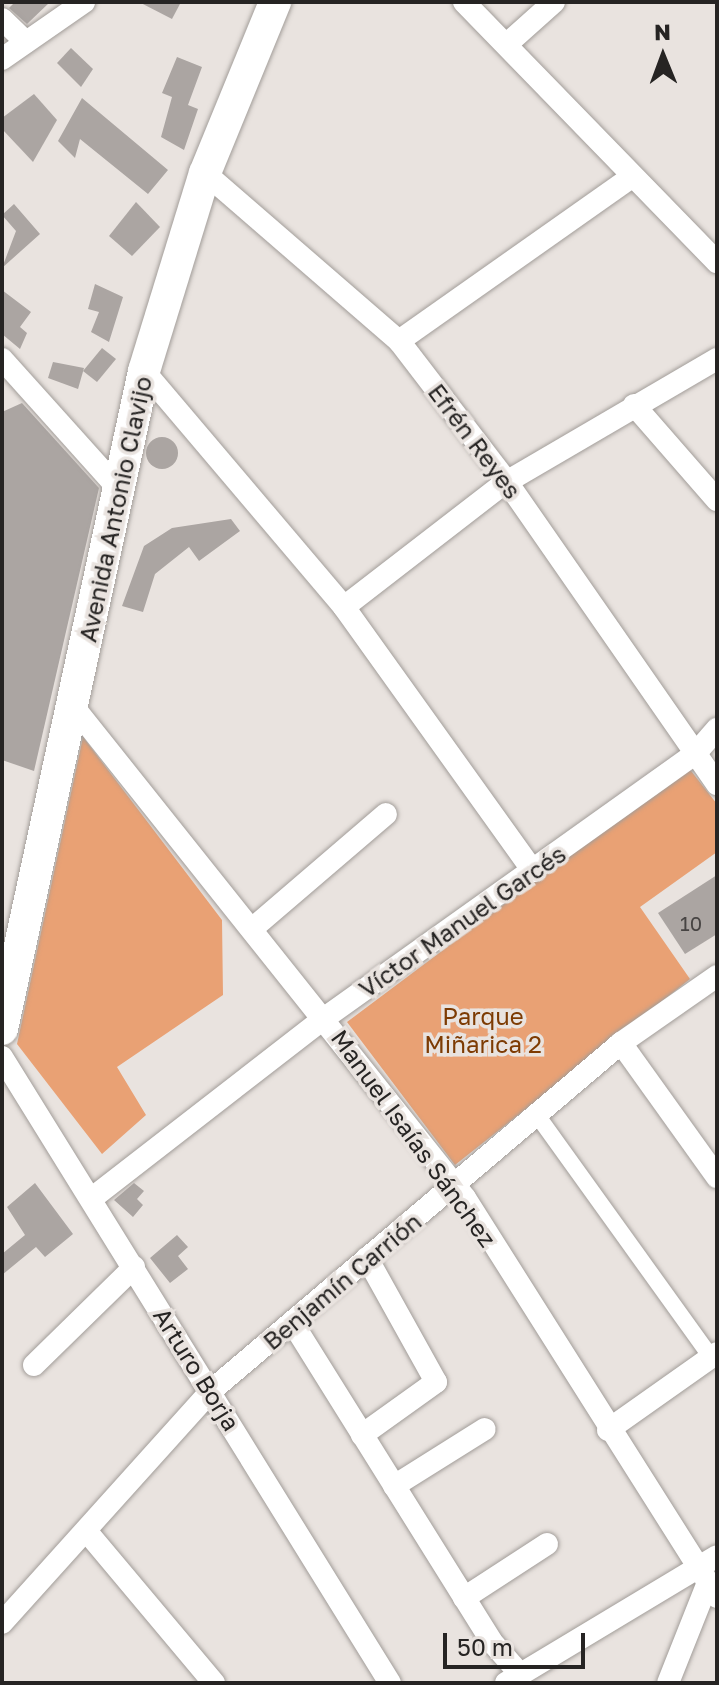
<!DOCTYPE html>
<html>
<head>
<meta charset="utf-8">
<style>
  body { margin:0 }
  #map { position:relative; width:719px; height:1685px; overflow:hidden; background:#e9e3df; font-family:"Golos Text",sans-serif }
  div>[style] { position:absolute }
  [style*='--x'] { left:calc(var(--x)*1px); top:calc(var(--y)*1px); width:calc(var(--w)*1px); rotate:calc(var(--a)*1deg) }
  .green>* { inset:0; background:#e9a174 }
  .building>* { inset:0; background:#aba5a2 }
  .round { border-radius:50% }
  .roads { filter:drop-shadow(0 0 2px #a29d99) drop-shadow(0 0 2px #a29d99) }
  .pedestrian>* { height:16px; margin:-8px; padding:0 8px; transform-origin:8px; border-radius:8px; background:#fff }
  .minor>* { height:22px; margin:-11px; padding:0 11px; transform-origin:11px; border-radius:11px; background:#fff }
  .secondary>* { height:32px; margin:-16px; padding:0 16px; transform-origin:16px; border-radius:16px; background:#fff }
  span { translate:-50% -50%; white-space:nowrap; text-align:center; line-height:1.15; -webkit-text-stroke:7px #e9e3df; paint-order:stroke }
  .number-label { font-size:20px; color:#474443 }
  .number-label span { -webkit-text-stroke-width:0 }
  .street-label { font-size:24px; color:#262423 }
  .park-label { font-size:24px; color:#7d3b03 }
  .frame { position:absolute; inset:0; border:4px solid #262423; pointer-events:none }
  .north { position:absolute; left:623px; top:16px; width:80px; height:80px; -webkit-text-stroke:6px #e9e3df; paint-order:stroke; rotate:359deg; font-size:22px; font-weight:700; line-height:32px; text-align:center; color:#262423 }
  .north::after { content:''; display:block; margin:auto; width:28px; height:36px; background:#262423; clip-path:polygon(50% 0,100% 100%,50% 72%,0 100%) }
  .scale { position:absolute; left:443px; top:1633px; width:142px; height:36px; box-sizing:border-box; border:4px solid #262423; border-top:0; padding-left:10px; font-size:24px; line-height:28px; white-space:nowrap; color:#262423; -webkit-text-stroke:6px #e9e3df; paint-order:stroke }
</style>
</head>
<body>
<div id="map">
  <div class="green">
    <div style="clip-path:polygon(83px 737px,222px 920px,223px 995px,117px 1067px,146px 1115px,102px 1154px,17px 1044px)"></div>
    <div style="clip-path:polygon(688px 767px,717px 804px,717px 852px,640px 907px,690px 979px,455px 1165px,347px 1022px)"></div>
  </div>
  <div class="building">
    <div style="clip-path:polygon(15px 2px,50px 2px,27px 24px,9px 8px)"></div>
    <div style="clip-path:polygon(139px 2px,181px 2px,172px 19px)"></div>
    <div style="clip-path:polygon(71px 48px,93px 69px,81px 87px,57px 63px)"></div>
    <div style="clip-path:polygon(177px 57px,202px 67px,188px 105px,198px 109px,184px 150px,161px 137px,172px 97px,162px 93px)"></div>
    <div style="clip-path:polygon(34px 94px,57px 120px,33px 162px,2px 129px,2px 118px)"></div>
    <div style="clip-path:polygon(82px 98px,168px 170px,148px 194px,80px 139px,75px 158px,58px 141px)"></div>
    <div style="clip-path:polygon(136px 202px,160px 227px,132px 256px,109px 236px)"></div>
    <div style="clip-path:polygon(14px 204px,40px 234px,2px 268px,16px 231px,2px 215px)"></div>
    <div style="clip-path:polygon(95px 284px,123px 297px,109px 342px,91px 332px,99px 312px,88px 309px)"></div>
    <div style="clip-path:polygon(2px 290px,31px 312px,20px 327px,27px 333px,20px 349px,2px 334px)"></div>
    <div style="clip-path:polygon(102px 348px,116px 359px,97px 382px,83px 371px)"></div>
    <div style="clip-path:polygon(53px 362px,84px 368px,78px 389px,48px 378px)"></div>
    <div style="clip-path:polygon(22px 403px,99px 488px,34px 771px,2px 760px,2px 412px)"></div>
    <div class="round" style="left:146px;top:437px;width:32px;height:32px"></div>
    <div style="clip-path:polygon(231px 519px,240px 531px,199px 561px,189px 547px,155px 574px,143px 612px,122px 606px,144px 546px,172px 528px)"></div>
    <div style="clip-path:polygon(717px 875px,717px 934px,685px 954px,658px 913px)"></div>
    <div style="clip-path:polygon(35px 1183px,73px 1234px,45px 1257px,36px 1247px,2px 1275px,2px 1254px,25px 1235px,7px 1207px)"></div>
    <div style="clip-path:polygon(134px 1183px,144px 1191px,137px 1199px,143px 1205px,133px 1217px,114px 1200px)"></div>
    <div style="clip-path:polygon(177px 1235px,188px 1247px,178px 1256px,188px 1269px,170px 1283px,150px 1258px)"></div>
  </div>
  <div class="roads">
    <div class="pedestrian">
      <div style="--x:537;--y:1115;--w:298;--a:54.3"></div>
    </div>
    <div class="minor">
      <div style="--x:464;--y:2;--w:363;--a:45.8"></div>
      <div style="--x:2;--y:19;--w:33;--a:44"></div>
      <div style="--x:507;--y:44;--w:63;--a:-41.8"></div>
      <div style="--x:2;--y:59;--w:100;--a:-34.8"></div>
      <div style="--x:205;--y:173;--w:257;--a:40.9"></div>
      <div style="--x:399;--y:341;--w:178;--a:52.5"></div>
      <div style="--x:507;--y:482;--w:368;--a:55.2"></div>
      <div style="--x:399;--y:341;--w:281;--a:-35.2"></div>
      <div style="--x:2;--y:359;--w:171;--a:48.1"></div>
      <div style="--x:144;--y:371;--w:309;--a:49.7"></div>
      <div style="--x:344;--y:607;--w:325;--a:54.4"></div>
      <div style="--x:634;--y:405;--w:126;--a:48.9"></div>
      <div style="--x:344;--y:607;--w:201;--a:-37.7"></div>
      <div style="--x:503;--y:484;--w:248;--a:-30.3"></div>
      <div style="--x:73;--y:706;--w:629;--a:51.45"></div>
      <div style="--x:465;--y:1198;--w:472;--a:57.7"></div>
      <div style="--x:253;--y:928;--w:175;--a:-40.6"></div>
      <div style="--x:621;--y:1043;--w:165;--a:54.4"></div>
      <div style="--x:2;--y:1057;--w:736;--a:58.21"></div>
      <div style="--x:91;--y:1199;--w:297;--a:-37.8"></div>
      <div style="--x:326;--y:1017;--w:455;--a:-35.5"></div>
      <div style="--x:696;--y:753;--w:32;--a:-49"></div>
      <div style="--x:292;--y:1322;--w:376;--a:58"></div>
      <div style="--x:491;--y:1641;--w:44;--a:48.7"></div>
      <div style="--x:34;--y:1365;--w:140;--a:-44.4"></div>
      <div style="--x:608;--y:1430;--w:133;--a:-35.2"></div>
      <div style="--x:362;--y:1435;--w:91;--a:-35.6"></div>
      <div style="--x:436;--y:1382;--w:142;--a:-119.1"></div>
      <div style="--x:394;--y:1486;--w:107;--a:-32.1"></div>
      <div style="--x:88;--y:1533;--w:196;--a:50"></div>
      <div style="--x:464;--y:1598;--w:99;--a:-33"></div>
      <div style="--x:2;--y:1623;--w:314;--a:-48"></div>
      <div style="--x:212;--y:1390;--w:536;--a:-40.31"></div>
      <div style="--x:621;--y:1043;--w:117;--a:-34.9"></div>
      <div style="--x:506;--y:1683;--w:246;--a:-31"></div>
      <div style="--x:668;--y:1683;--w:105;--a:-68.3"></div>
    </div>
    <div class="secondary">
      <div style="--x:2;--y:1029;--w:673;--a:-77.82"></div>
      <div style="--x:144;--y:371;--w:207;--a:-72.9"></div>
      <div style="--x:205;--y:173;--w:185;--a:-67.7"></div>
    </div>
  </div>
  <div class="number-label">
    <span style="left:691px;top:923px">10</span>
  </div>
  <div class="street-label">
    <span style="left:475px;top:441px;rotate:53deg">Efrén Reyes</span>
    <span style="left:115px;top:509px;rotate:-78deg">Avenida Antonio Clavijo</span>
    <span style="left:462px;top:921px;rotate:-35deg">Víctor Manuel Garcés</span>
    <span style="left:414px;top:1138px;rotate:54deg">Manuel Isaías Sánchez</span>
    <span style="left:342px;top:1281px;rotate:-40deg">Benjamín Carrión</span>
    <span style="left:197px;top:1369px;rotate:58deg">Arturo Borja</span>
  </div>
  <div class="park-label">
    <span style="left:483px;top:1030px">Parque<br>Miñarica 2</span>
  </div>
  <div class="frame"></div>
  <div class="north">N</div>
  <div class="scale">50 m</div>
</div>
</body>
</html>
